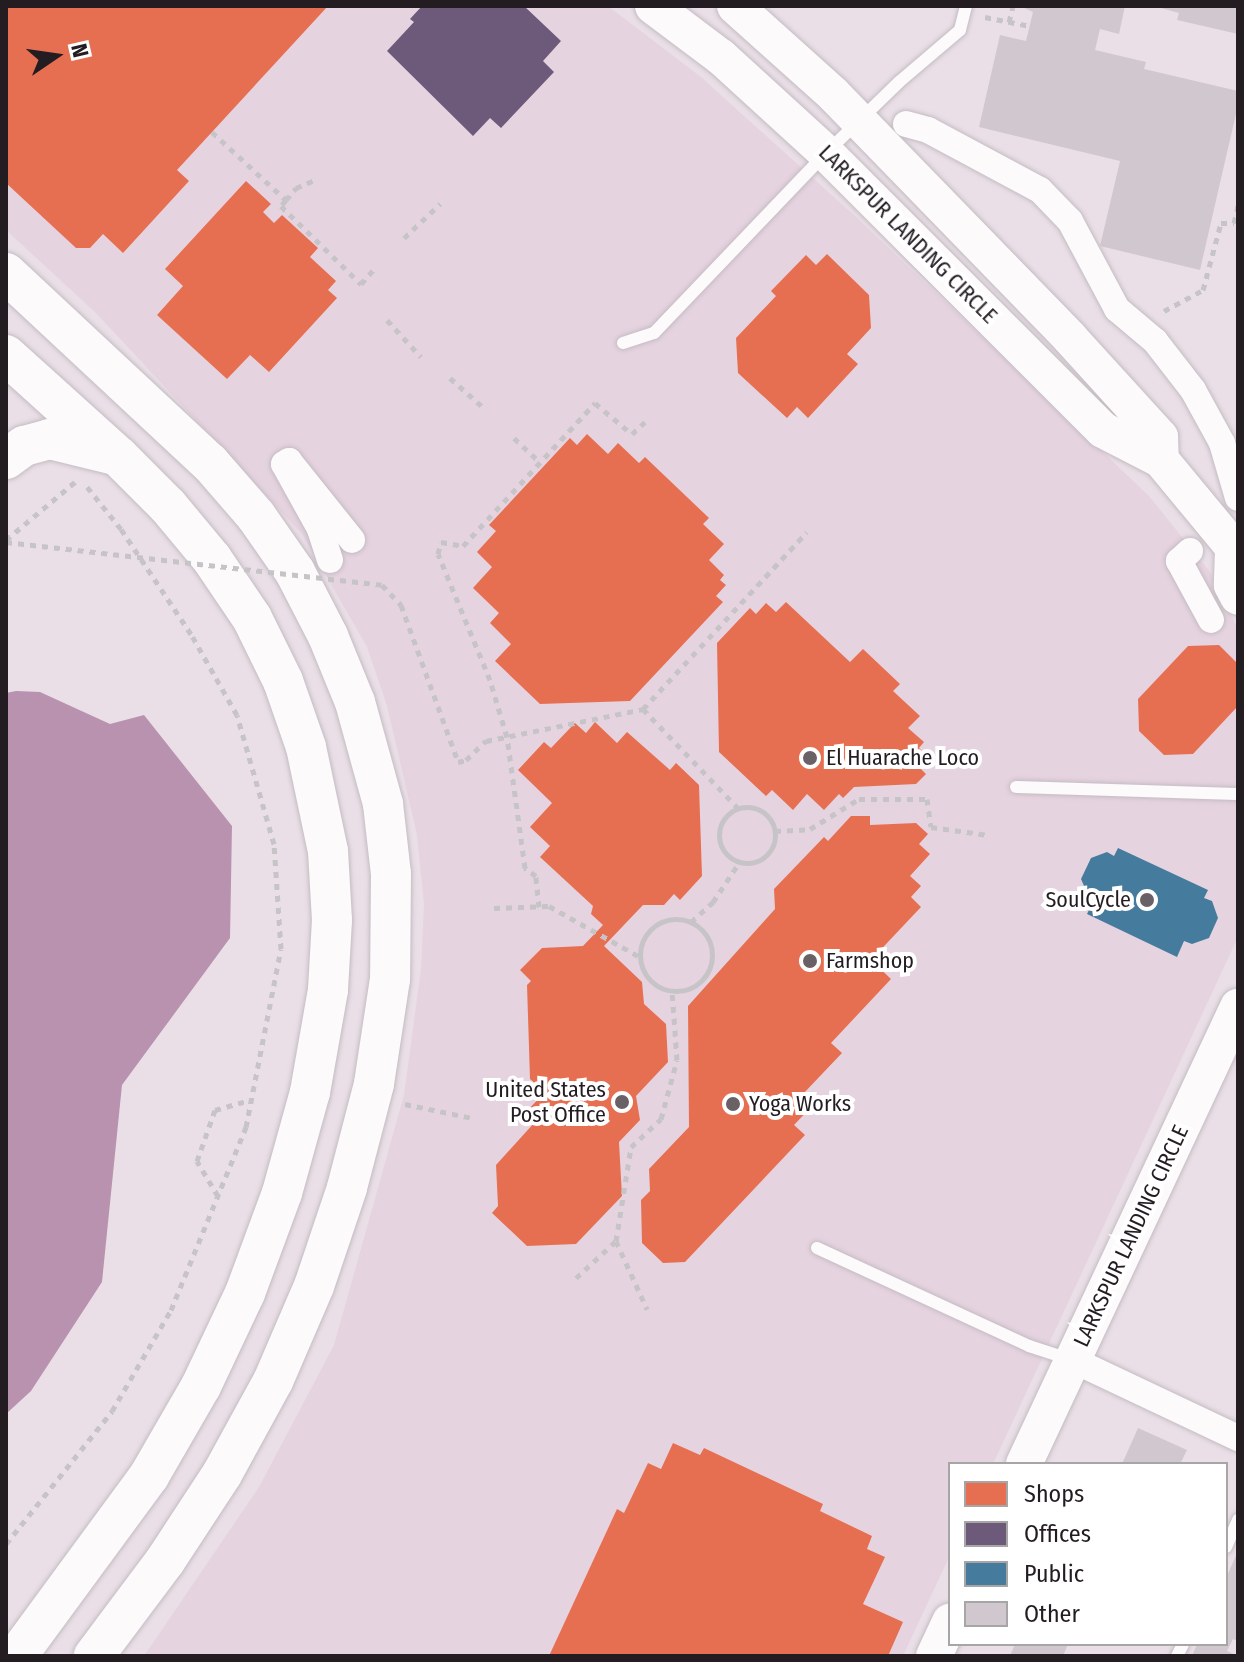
<!DOCTYPE html>
<html>
<head>
<meta charset="utf-8">
<style>
  body { margin:0 }
  #map { position:relative; width:1244px; height:1662px; overflow:hidden; background:#eadfe7; font-family:"Fira Sans Condensed",sans-serif }
  div>[style] { position:absolute }
  [style*='--x'] { left:calc(var(--x)*1px); top:calc(var(--y)*1px); width:calc(var(--w)*1px); rotate:calc(var(--a)*1deg) }
  .built>* { inset:0; background:#e6d3e0 }
  .water>* { inset:0; background:#b992af }
  .shops>* { inset:0; background:#e76f51 }
  .offices>* { inset:0; background:#6d597a }
  .public>* { inset:0; background:#457b9d }
  .building>* { inset:0; background:#d0c8ce }
  .path>* { height:5px; margin-top:-2.5px; transform-origin:0; background:repeating-linear-gradient(90deg,#c6c4c6 0 6px,transparent 0 12px) }
  .path>.ring { margin:-2.5px; padding:0; box-sizing:content-box; background:none; border:5px solid #c6c4c6; border-radius:50% }
  .roads { filter:drop-shadow(0 0 2px #c4bcc2) drop-shadow(0 0 2px #c4bcc2) }
  .lane>* { height:12px; margin:-6px; padding:0 6px; transform-origin:6px; border-radius:6px; background:#fcfafb }
  .street>* { height:26px; margin:-13px; padding:0 13px; transform-origin:13px; border-radius:13px; background:#fcfafb }
  .secondary>* { height:36px; margin:-18px; padding:0 18px; transform-origin:18px; border-radius:18px; background:#fcfafb }
  .primary>* { height:40px; margin:-20px; padding:0 20px; transform-origin:20px; border-radius:20px; background:#fcfafb }
  .path-bridge>* { height:5px; margin-top:-2.5px; transform-origin:0; background:repeating-linear-gradient(90deg,#c6c4c6 0 6px,transparent 0 12px) }
  .dots>* { width:22px; height:22px; translate:-50% -50%; box-sizing:border-box; border:4px solid #fff; border-radius:50% }
  span { translate:-50% -50%; white-space:nowrap; text-align:center; line-height:1.15; -webkit-text-stroke:8px #fff; paint-order:stroke }
  .street-label { font-size:22px; color:#231d21 }
  .poi-label { font-size:22px; color:#231d21 }
  .left { translate:0 -50%; text-align:left }
  .right { translate:-100% -50%; text-align:right }
  .frame { position:absolute; inset:0; border:8px solid #231d21; pointer-events:none }
  .legend { position:absolute; left:948px; top:1462px; width:280px; height:184px; box-sizing:border-box; background:#fff; border:2px solid #a7a5a6; margin:0; padding:10px 14px; list-style:none; font-size:24px; color:#231d21 }
  .legend li { display:flex; align-items:center; gap:16px; height:40px }
  .legend b { width:40px; border:2px solid #a7a5a6 }
  .north { position:absolute; left:16px; top:16px; width:80px; height:80px; -webkit-text-stroke:6px #fff; paint-order:stroke; rotate:77deg; font-size:22px; font-weight:700; line-height:32px; text-align:center; color:#231d21 }
  .north::after { content:''; display:block; margin:auto; width:28px; height:36px; background:#231d21; clip-path:polygon(50% 0,100% 100%,50% 72%,0 100%) }
</style>
</head>
<body>
<div id="map">
  <div class="built">
    <div style="clip-path:polygon(6px 6px,608px 6px,701px 77px,856px 217px,1149px 496px,1210px 572px,1238px 629px,1238px 937px,993px 1464px,950px 1464px,950px 1555px,903px 1656px,144px 1656px,259px 1487px,334px 1345px,404px 1095px,421px 969px,424px 904px,417px 835px,387px 706px,367px 647px,302px 534px,96px 313px,6px 230px)"></div>
  </div>
  <div class="water">
    <div style="clip-path:polygon(16px 691px,40px 692px,110px 724px,144px 715px,232px 826px,230px 938px,122px 1085px,102px 1282px,31px 1391px,6px 1414px,6px 693px)"></div>
  </div>
  <div class="shops">
    <div style="clip-path:polygon(6px 6px,328px 6px,177px 170px,189px 181px,123px 253px,103px 234px,90px 248px,76px 248px,6px 183px)"></div>
    <div style="clip-path:polygon(246px 181px,271px 204px,263px 212px,274px 223px,282px 215px,318px 248px,310px 257px,336px 281px,328px 290px,337px 298px,269px 372px,250px 355px,227px 379px,157px 315px,183px 286px,165px 269px)"></div>
    <div style="clip-path:polygon(827px 254px,869px 295px,871px 328px,847px 354px,858px 364px,808px 418px,797px 407px,787px 418px,738px 373px,736px 338px,776px 296px,771px 291px,806px 255px,816px 265px)"></div>
    <div style="clip-path:polygon(587px 434px,608px 454px,618px 443px,639px 463px,645px 457px,709px 518px,703px 524px,724px 544px,709px 560px,724px 575px,720px 580px,726px 585px,716px 596px,723px 602px,630px 701px,540px 704px,495px 661px,511px 644px,490px 623px,499px 613px,473px 588px,492px 567px,477px 552px,496px 531px,489px 525px,570px 438px,577px 445px)"></div>
    <div style="clip-path:polygon(786px 602px,850px 662px,863px 649px,900px 684px,893px 691px,920px 716px,908px 728px,924px 742px,919px 748px,924px 753px,915px 763px,926px 774px,916px 784px,854px 787px,843px 798px,839px 794px,824px 810px,807px 794px,793px 810px,772px 790px,766px 796px,719px 752px,717px 643px,750px 608px,756px 614px,766px 603px,776px 612px)"></div>
    <div style="clip-path:polygon(1219px 645px,1238px 664px,1238px 706px,1193px 754px,1164px 755px,1139px 731px,1138px 699px,1188px 646px)"></div>
    <div style="clip-path:polygon(595px 722px,617px 743px,627px 732px,670px 770px,676px 763px,699px 785px,702px 876px,680px 900px,674px 894px,664px 905px,643px 905px,604px 946px,642px 982px,644px 1004px,666px 1024px,668px 1062px,636px 1096px,640px 1120px,619px 1142px,622px 1196px,576px 1244px,527px 1246px,492px 1213px,498px 1206px,496px 1165px,535px 1122px,525px 1113px,545px 1092px,530px 1079px,527px 985px,531px 981px,520px 970px,542px 948px,583px 946px,603px 925px,591px 914px,593px 906px,540px 857px,550px 846px,530px 827px,552px 803px,518px 770px,544px 742px,551px 748px,575px 723px,586px 733px)"></div>
    <div style="clip-path:polygon(851px 816px,870px 816px,870px 825px,916px 823px,928px 834px,919px 844px,930px 854px,910px 876px,921px 886px,911px 897px,921px 907px,871px 960px,891px 979px,831px 1043px,842px 1053px,803px 1094px,814px 1104px,794px 1125px,805px 1135px,685px 1262px,663px 1263px,642px 1243px,641px 1200px,650px 1191px,649px 1169px,689px 1127px,688px 1006px,775px 909px,774px 889px,824px 837px,828px 841px)"></div>
    <div style="clip-path:polygon(673px 1443px,700px 1455px,704px 1448px,823px 1504px,820px 1511px,872px 1536px,867px 1549px,885px 1557px,863px 1604px,903px 1622px,888px 1656px,549px 1656px,617px 1509px,624px 1513px,648px 1463px,661px 1469px)"></div>
  </div>
  <div class="offices">
    <div style="clip-path:polygon(422px 6px,524px 6px,561px 41px,543px 61px,554px 72px,501px 128px,490px 118px,473px 136px,387px 51px,414px 22px,410px 19px)"></div>
  </div>
  <div class="public">
    <div style="clip-path:polygon(1118px 848px,1208px 890px,1204px 898px,1212px 901px,1218px 918px,1209px 938px,1192px 944px,1184px 941px,1177px 957px,1087px 914px,1095px 898px,1088px 895px,1081px 879px,1091px 858px,1107px 852px,1114px 856px)"></div>
  </div>
  <div class="building">
    <div style="clip-path:polygon(1020px 6px,1125px 6px,1119px 34px,1100px 29px,1095px 50px,1146px 62px,1144px 69px,1238px 91px,1238px 105px,1200px 270px,1100px 246px,1120px 161px,979px 127px,1000px 35px,1026px 41px,1033px 12px)"></div>
    <div style="clip-path:polygon(1154px 6px,1238px 6px,1238px 34px,1177px 20px,1179px 13px)"></div>
    <div style="clip-path:polygon(1138px 1428px,1187px 1450px,1180px 1464px,1122px 1464px)"></div>
    <div style="clip-path:polygon(1238px 1551px,1238px 1641px,1233px 1639px,1227px 1651px,1238px 1656px,1192px 1656px,1197px 1644px,1226px 1644px,1226px 1578px)"></div>
    <div style="clip-path:polygon(1015px 1644px,1068px 1644px,1063px 1656px,1010px 1656px)"></div>
  </div>
  <div class="path">
    <div style="--x:985;--y:17;--w:46;--a:11.3"></div>
    <div style="--x:1009;--y:22;--w:16;--a:-76"></div>
    <div style="--x:212;--y:132;--w:100;--a:42.6"></div>
    <div style="--x:286;--y:200;--w:8;--a:130"></div>
    <div style="--x:281;--y:206;--w:112;--a:44.3"></div>
    <div style="--x:361;--y:284;--w:23;--a:-49"></div>
    <div style="--x:286;--y:200;--w:16;--a:-50"></div>
    <div style="--x:296;--y:188;--w:23;--a:-23"></div>
    <div style="--x:404;--y:238;--w:50;--a:-43.4"></div>
    <div style="--x:1164;--y:311;--w:44;--a:-28.3"></div>
    <div style="--x:1203;--y:290;--w:69;--a:-75"></div>
    <div style="--x:1221;--y:223;--w:13;--a:0"></div>
    <div style="--x:1234;--y:223;--w:18;--a:-77"></div>
    <div style="--x:387;--y:320;--w:50;--a:47.4"></div>
    <div style="--x:450;--y:378;--w:44;--a:41.3"></div>
    <div style="--x:514;--y:438;--w:35;--a:43"></div>
    <div style="--x:6;--y:540;--w:92;--a:-40.1"></div>
    <div style="--x:643;--y:709;--w:137;--a:46.2"></div>
    <div style="--x:466;--y:760;--w:28;--a:-44"></div>
    <div style="--x:486;--y:741;--w:160;--a:-11.5"></div>
    <div style="--x:643;--y:709;--w:241;--a:-47.2"></div>
    <div class="ring" style="left:719px;top:807px;width:51px;height:51px"></div>
    <div style="--x:775;--y:831;--w:35;--a:-3"></div>
    <div style="--x:810;--y:829;--w:57;--a:-31.5"></div>
    <div style="--x:859;--y:799;--w:68;--a:0"></div>
    <div style="--x:927;--y:799;--w:28;--a:82"></div>
    <div style="--x:931;--y:827;--w:58;--a:8"></div>
    <div style="--x:539;--y:907;--w:31;--a:-96"></div>
    <div style="--x:536;--y:876;--w:14;--a:-144"></div>
    <div style="--x:525;--y:868;--w:132;--a:-97.8"></div>
    <div style="--x:507;--y:737;--w:59;--a:-106.6"></div>
    <div style="--x:490;--y:680;--w:136;--a:-112.4"></div>
    <div style="--x:438;--y:554;--w:12;--a:-76"></div>
    <div style="--x:441;--y:542;--w:22;--a:10"></div>
    <div style="--x:463;--y:546;--w:195;--a:-47.3"></div>
    <div style="--x:595;--y:403;--w:48;--a:40"></div>
    <div style="--x:632;--y:434;--w:18;--a:-43"></div>
    <div style="--x:494;--y:908;--w:55;--a:-2.1"></div>
    <div style="--x:549;--y:906;--w:104;--a:29.3"></div>
    <div class="ring" style="left:640px;top:919px;width:67px;height:67px"></div>
    <div style="--x:691;--y:922;--w:30;--a:-42"></div>
    <div style="--x:713;--y:902;--w:47;--a:-56.3"></div>
    <div style="--x:405;--y:1104;--w:68;--a:11.8"></div>
    <div style="--x:218;--y:1196;--w:41;--a:-121"></div>
    <div style="--x:197;--y:1161;--w:54;--a:-70.6"></div>
    <div style="--x:215;--y:1110;--w:37;--a:-16"></div>
    <div style="--x:616;--y:1241;--w:75;--a:65.5"></div>
    <div style="--x:576;--y:1278;--w:54;--a:-42.8"></div>
    <div style="--x:616;--y:1241;--w:95;--a:-80.9"></div>
    <div style="--x:631;--y:1147;--w:41;--a:-43"></div>
    <div style="--x:661;--y:1119;--w:61;--a:-74.8"></div>
    <div style="--x:677;--y:1060;--w:70;--a:-94.1"></div>
    <div style="--x:6;--y:1544;--w:170;--a:-51.4"></div>
    <div style="--x:112;--y:1411;--w:117;--a:-59.7"></div>
    <div style="--x:171;--y:1310;--w:198;--a:-67.7"></div>
    <div style="--x:246;--y:1127;--w:181;--a:-78.9"></div>
    <div style="--x:281;--y:949;--w:105;--a:-93.8"></div>
    <div style="--x:274;--y:844;--w:134;--a:-106"></div>
    <div style="--x:237;--y:715;--w:93;--a:-119.6"></div>
    <div style="--x:191;--y:634;--w:126;--a:-123.7"></div>
    <div style="--x:121;--y:529;--w:59;--a:-128.8"></div>
  </div>
  <div class="roads">
    <div class="lane">
      <div style="--x:623;--y:343;--w:33;--a:-18"></div>
      <div style="--x:654;--y:333;--w:249;--a:-46.3"></div>
      <div style="--x:826;--y:153;--w:102;--a:-44.2"></div>
      <div style="--x:899;--y:82;--w:80;--a:-40.4"></div>
      <div style="--x:960;--y:30;--w:25;--a:-76"></div>
      <div style="--x:1016;--y:787;--w:222;--a:1.8"></div>
      <div style="--x:817;--y:1248;--w:234;--a:24.8"></div>
      <div style="--x:1029;--y:1346;--w:42;--a:18"></div>
      <div style="--x:1226;--y:1547;--w:30;--a:-66"></div>
      <div style="--x:1177;--y:1656;--w:13;--a:-63"></div>
    </div>
    <div class="street">
      <div style="--x:906;--y:124;--w:23;--a:15"></div>
      <div style="--x:928;--y:130;--w:127;--a:28.2"></div>
      <div style="--x:1040;--y:190;--w:43;--a:45.9"></div>
      <div style="--x:1070;--y:221;--w:100;--a:61.9"></div>
      <div style="--x:1117;--y:309;--w:50;--a:40.1"></div>
      <div style="--x:1155;--y:341;--w:62;--a:52.2"></div>
      <div style="--x:1193;--y:390;--w:60;--a:61.3"></div>
      <div style="--x:1222;--y:443;--w:57;--a:73.8"></div>
      <div style="--x:1190;--y:551;--w:15;--a:138"></div>
      <div style="--x:1179;--y:561;--w:67;--a:61.5"></div>
      <div style="--x:330;--y:560;--w:33;--a:-108"></div>
      <div style="--x:320;--y:529;--w:74;--a:-119"></div>
      <div style="--x:284;--y:464;--w:6;--a:-31"></div>
      <div style="--x:289;--y:461;--w:101;--a:51.4"></div>
      <div style="--x:1073;--y:1360;--w:183;--a:25.3"></div>
    </div>
    <div class="secondary">
      <div style="--x:653;--y:6;--w:85;--a:36.9"></div>
      <div style="--x:721;--y:57;--w:142;--a:42.4"></div>
      <div style="--x:826;--y:153;--w:392;--a:45"></div>
      <div style="--x:1103;--y:430;--w:65;--a:27.3"></div>
      <div style="--x:1161;--y:460;--w:121;--a:50.4"></div>
      <div style="--x:735;--y:6;--w:132;--a:41.9"></div>
      <div style="--x:833;--y:94;--w:340;--a:45.8"></div>
      <div style="--x:1070;--y:338;--w:134;--a:47.7"></div>
      <div style="--x:1160;--y:437;--w:23;--a:88"></div>
      <div style="--x:1233;--y:550;--w:35;--a:92"></div>
      <div style="--x:1232;--y:585;--w:13;--a:63"></div>
      <div style="--x:1024;--y:1464;--w:505;--a:-64.91"></div>
      <div style="--x:934;--y:1656;--w:38;--a:-65"></div>
    </div>
    <div class="primary">
      <div style="--x:6;--y:273;--w:279;--a:43"></div>
      <div style="--x:210;--y:463;--w:70;--a:49"></div>
      <div style="--x:256;--y:516;--w:68;--a:55.1"></div>
      <div style="--x:295;--y:572;--w:72;--a:62.7"></div>
      <div style="--x:328;--y:636;--w:71;--a:67.8"></div>
      <div style="--x:355;--y:702;--w:106;--a:74.6"></div>
      <div style="--x:383;--y:804;--w:70;--a:83.5"></div>
      <div style="--x:391;--y:874;--w:105;--a:90.5"></div>
      <div style="--x:390;--y:979;--w:106;--a:98.7"></div>
      <div style="--x:374;--y:1084;--w:107;--a:104.6"></div>
      <div style="--x:347;--y:1188;--w:103;--a:108.6"></div>
      <div style="--x:314;--y:1286;--w:103;--a:113.3"></div>
      <div style="--x:273;--y:1381;--w:106;--a:118.7"></div>
      <div style="--x:222;--y:1474;--w:104;--a:123.2"></div>
      <div style="--x:165;--y:1561;--w:119;--a:126.8"></div>
      <div style="--x:6;--y:355;--w:152;--a:42.1"></div>
      <div style="--x:119;--y:457;--w:69;--a:45"></div>
      <div style="--x:168;--y:506;--w:69;--a:50.3"></div>
      <div style="--x:212;--y:559;--w:71;--a:55.9"></div>
      <div style="--x:252;--y:618;--w:70;--a:63.8"></div>
      <div style="--x:283;--y:681;--w:70;--a:70.8"></div>
      <div style="--x:306;--y:747;--w:106;--a:78.1"></div>
      <div style="--x:328;--y:851;--w:69;--a:86.7"></div>
      <div style="--x:332;--y:920;--w:70;--a:93.3"></div>
      <div style="--x:328;--y:990;--w:104;--a:100"></div>
      <div style="--x:310;--y:1092;--w:105;--a:105.5"></div>
      <div style="--x:282;--y:1193;--w:107;--a:110.3"></div>
      <div style="--x:245;--y:1293;--w:103;--a:115.3"></div>
      <div style="--x:201;--y:1386;--w:104;--a:120"></div>
      <div style="--x:149;--y:1476;--w:223;--a:126.3"></div>
      <div style="--x:6;--y:459;--w:22;--a:-36"></div>
      <div style="--x:24;--y:446;--w:27;--a:-15"></div>
      <div style="--x:50;--y:439;--w:63;--a:13.8"></div>
    </div>
  </div>
  <div class="path-bridge">
    <div style="--x:6;--y:542;--w:378;--a:6.5"></div>
    <div style="--x:382;--y:585;--w:28;--a:46"></div>
    <div style="--x:401;--y:605;--w:167;--a:70"></div>
    <div style="--x:458;--y:762;--w:8;--a:-14"></div>
  </div>
  <div class="dots">
    <div style="left:810px;top:758px;background:#696166"></div>
    <div style="left:1147px;top:900px;background:#696166"></div>
    <div style="left:810px;top:961px;background:#696166"></div>
    <div style="left:622px;top:1102px;background:#696166"></div>
    <div style="left:733px;top:1104px;background:#696166"></div>
  </div>
  <div class="street-label">
    <span style="left:908px;top:234px;rotate:45deg">LARKSPUR LANDING CIRCLE</span>
    <span style="left:1131px;top:1236px;rotate:-65deg">LARKSPUR LANDING CIRCLE</span>
  </div>
  <div class="poi-label">
    <span class="left" style="left:826px;top:758px">El Huarache Loco</span>
    <span class="right" style="left:1131px;top:900px">SoulCycle</span>
    <span class="left" style="left:826px;top:961px">Farmshop</span>
    <span class="right" style="left:606px;top:1102px">United States<br>Post Office</span>
    <span class="left" style="left:749px;top:1104px">Yoga Works</span>
  </div>
  <div class="frame"></div>
  <ul class="legend">
  <li><b style="height:22px;background:#e76f51"></b>Shops</li>
  <li><b style="height:22px;background:#6d597a"></b>Offices</li>
  <li><b style="height:22px;background:#457b9d"></b>Public</li>
  <li><b style="height:22px;background:#d0c8ce"></b>Other</li>
  </ul>
  <div class="north">N</div>
</div>
</body>
</html>
